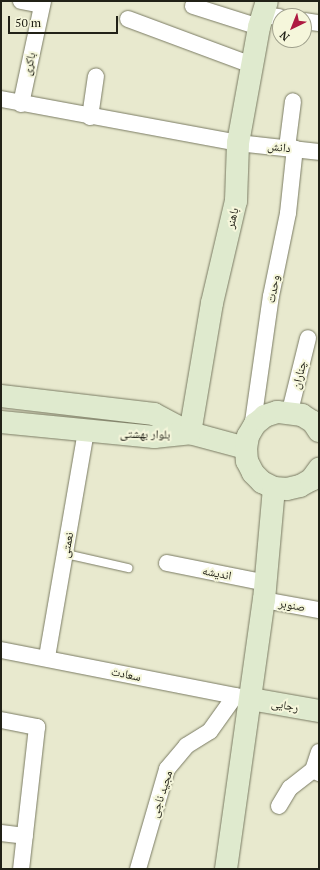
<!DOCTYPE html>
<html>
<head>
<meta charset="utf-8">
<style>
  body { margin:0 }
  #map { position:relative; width:320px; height:870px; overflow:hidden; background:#e8e9ce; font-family:"PT Serif","Noto Naskh Arabic",serif }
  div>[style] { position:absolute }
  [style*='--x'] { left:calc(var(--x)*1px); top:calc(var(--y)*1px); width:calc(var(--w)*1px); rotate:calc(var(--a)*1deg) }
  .roads { filter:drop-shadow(0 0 1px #7a7b63) drop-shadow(0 0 1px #7a7b63) }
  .lane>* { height:8px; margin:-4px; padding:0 4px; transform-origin:4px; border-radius:4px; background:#fff }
  .street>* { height:16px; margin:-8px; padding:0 8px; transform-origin:8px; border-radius:8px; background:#fff }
  .secondary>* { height:22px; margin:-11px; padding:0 11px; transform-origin:11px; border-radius:11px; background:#dfeace }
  span { translate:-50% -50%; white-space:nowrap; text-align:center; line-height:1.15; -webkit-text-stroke:4px #f5f6db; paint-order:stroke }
  .street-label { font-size:12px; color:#212117 }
  .frame { position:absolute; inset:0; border:2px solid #212117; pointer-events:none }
  .north { position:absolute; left:272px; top:8px; width:40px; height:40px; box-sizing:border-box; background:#f5f6db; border:1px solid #a0a18d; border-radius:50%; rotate:223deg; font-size:11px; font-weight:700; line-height:16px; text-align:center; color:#212117 }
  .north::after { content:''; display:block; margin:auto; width:14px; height:18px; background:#ae1a41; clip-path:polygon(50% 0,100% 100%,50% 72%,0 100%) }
  .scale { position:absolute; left:8px; top:16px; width:110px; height:18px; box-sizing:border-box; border:2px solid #212117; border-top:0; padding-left:5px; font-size:12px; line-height:14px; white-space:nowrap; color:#212117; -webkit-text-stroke:3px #f5f6db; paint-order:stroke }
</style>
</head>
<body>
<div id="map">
  <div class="roads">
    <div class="lane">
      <div style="--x:66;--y:554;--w:64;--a:12.7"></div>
    </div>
    <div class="street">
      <div style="--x:21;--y:1;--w:21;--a:11"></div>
      <div style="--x:193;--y:6;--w:69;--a:17.7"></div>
      <div style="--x:263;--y:15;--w:17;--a:7"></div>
      <div style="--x:128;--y:19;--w:132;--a:20.4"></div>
      <div style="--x:304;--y:21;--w:15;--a:8"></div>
      <div style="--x:1;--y:99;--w:241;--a:10.5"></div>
      <div style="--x:238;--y:143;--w:81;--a:6.3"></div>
      <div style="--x:21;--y:104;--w:105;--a:-77.9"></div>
      <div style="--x:90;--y:117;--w:41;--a:-81.7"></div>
      <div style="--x:287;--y:148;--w:47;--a:-82.7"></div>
      <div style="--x:290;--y:411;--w:75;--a:-76.1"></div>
      <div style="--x:252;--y:429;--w:134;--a:-81.9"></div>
      <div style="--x:271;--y:296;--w:85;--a:-78.4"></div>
      <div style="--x:288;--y:213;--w:65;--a:-83.9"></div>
      <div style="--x:167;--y:563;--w:101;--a:11.4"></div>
      <div style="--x:264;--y:600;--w:56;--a:10.3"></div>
      <div style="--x:1;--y:650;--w:255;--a:11.1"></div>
      <div style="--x:47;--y:657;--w:228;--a:-80.2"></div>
      <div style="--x:1;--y:720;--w:37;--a:11"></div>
      <div style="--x:37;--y:727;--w:143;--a:96.4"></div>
      <div style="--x:319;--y:752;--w:19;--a:108"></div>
      <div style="--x:313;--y:770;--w:7;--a:27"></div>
      <div style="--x:279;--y:806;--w:21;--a:-59"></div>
      <div style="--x:290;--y:788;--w:29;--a:-38"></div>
      <div style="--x:1;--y:833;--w:24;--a:7"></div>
      <div style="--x:138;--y:869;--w:104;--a:-73.8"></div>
      <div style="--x:167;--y:769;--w:30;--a:-50"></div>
      <div style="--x:186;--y:746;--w:28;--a:-32"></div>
      <div style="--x:210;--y:731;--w:43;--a:-54.5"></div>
    </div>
    <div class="secondary">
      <div style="--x:1;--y:396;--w:154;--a:6.7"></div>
      <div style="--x:154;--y:414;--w:41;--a:27.8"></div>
      <div style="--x:190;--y:433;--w:58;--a:15"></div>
      <div style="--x:1;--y:422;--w:154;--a:5.6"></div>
      <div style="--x:154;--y:437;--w:36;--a:-6"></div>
      <div style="--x:319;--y:431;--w:11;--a:-124"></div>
      <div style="--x:313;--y:422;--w:13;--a:-148"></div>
      <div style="--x:302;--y:415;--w:25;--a:-173"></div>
      <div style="--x:277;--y:412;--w:13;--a:162"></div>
      <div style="--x:265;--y:416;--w:13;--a:141"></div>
      <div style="--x:255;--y:424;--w:14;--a:120"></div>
      <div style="--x:248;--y:436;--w:12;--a:99"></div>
      <div style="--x:246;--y:448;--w:13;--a:86"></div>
      <div style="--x:247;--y:461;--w:13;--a:63"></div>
      <div style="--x:253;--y:473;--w:13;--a:45"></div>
      <div style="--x:262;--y:482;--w:13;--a:27"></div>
      <div style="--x:274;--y:488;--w:13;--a:4"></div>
      <div style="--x:287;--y:489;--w:13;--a:-13"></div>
      <div style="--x:300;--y:486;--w:13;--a:-29"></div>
      <div style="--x:311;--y:480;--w:14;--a:-54"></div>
      <div style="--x:190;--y:433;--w:132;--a:-80.4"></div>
      <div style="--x:212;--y:303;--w:105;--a:-76.8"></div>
      <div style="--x:236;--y:201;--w:58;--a:-88"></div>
      <div style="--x:238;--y:143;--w:118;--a:-79.7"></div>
      <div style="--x:259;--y:27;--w:27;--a:-73"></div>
      <div style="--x:251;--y:699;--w:69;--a:10"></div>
      <div style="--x:226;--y:869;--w:272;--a:-82"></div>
      <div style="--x:264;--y:600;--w:112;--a:-84.9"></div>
    </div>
  </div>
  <div class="street-label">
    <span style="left:29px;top:64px;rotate:-78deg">باکری</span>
    <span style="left:279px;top:147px;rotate:6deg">دانش</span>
    <span style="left:232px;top:218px;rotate:-76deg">باهنر</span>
    <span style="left:273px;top:289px;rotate:-80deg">وحدت</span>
    <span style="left:299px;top:375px;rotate:-76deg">چناران</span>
    <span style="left:145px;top:434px;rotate:1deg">بلوار بهشتی</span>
    <span style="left:67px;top:545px;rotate:-80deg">نعمتی</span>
    <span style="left:217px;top:573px;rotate:11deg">اندیشه</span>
    <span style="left:292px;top:605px;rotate:10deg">صنوبر</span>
    <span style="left:126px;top:674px;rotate:12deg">سعادت</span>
    <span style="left:285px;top:705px;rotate:10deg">رجایی</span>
    <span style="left:161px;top:794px;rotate:-72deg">مجید ناجی</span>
  </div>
  <div class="frame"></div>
  <div class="north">N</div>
  <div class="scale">50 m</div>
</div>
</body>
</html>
